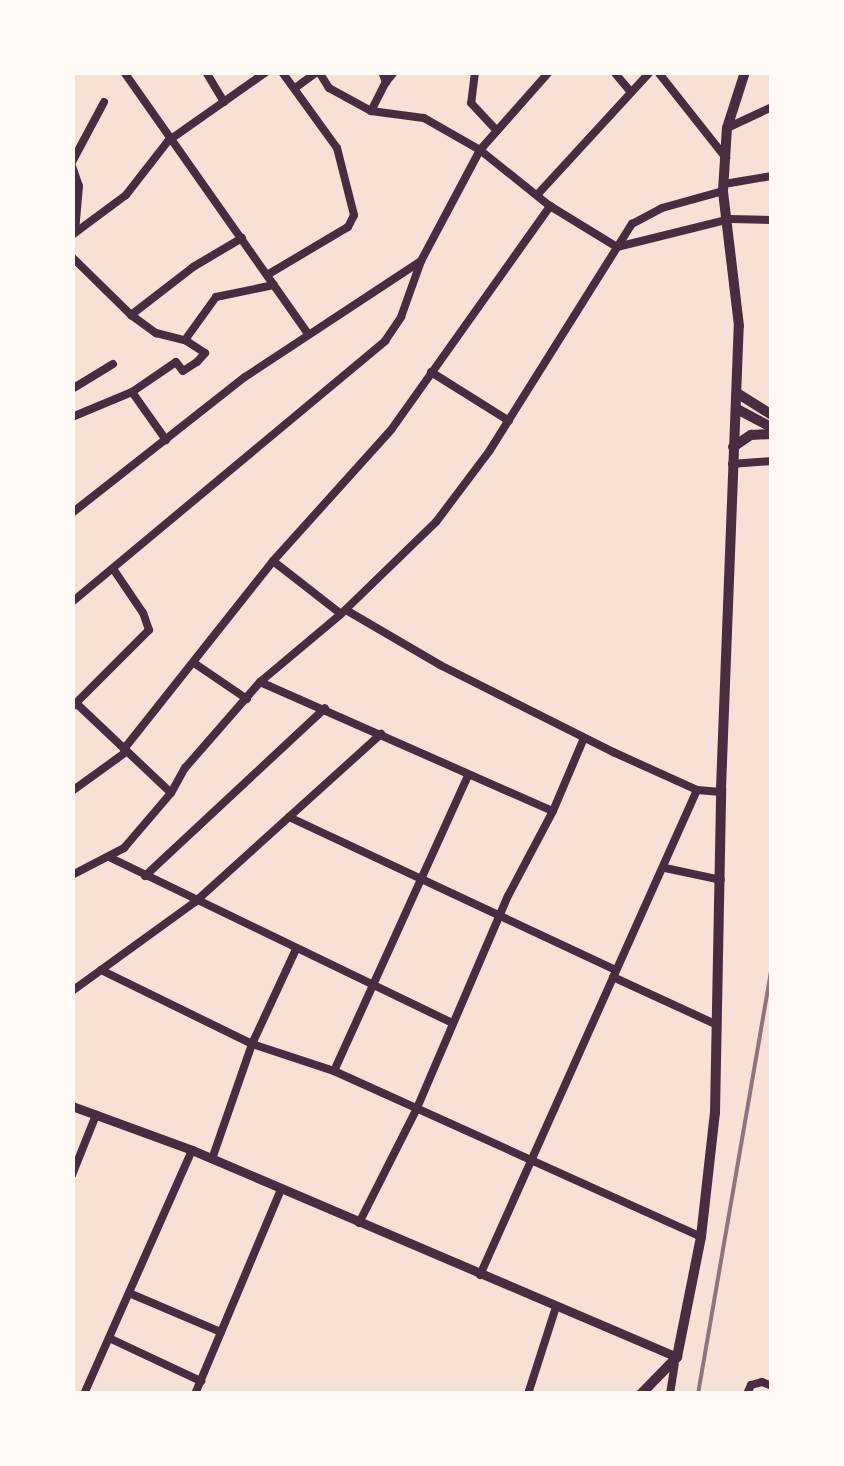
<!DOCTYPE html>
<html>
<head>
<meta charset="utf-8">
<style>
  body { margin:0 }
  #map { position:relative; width:844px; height:1466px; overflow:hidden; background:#f7e1d7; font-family:"PT Sans Narrow",sans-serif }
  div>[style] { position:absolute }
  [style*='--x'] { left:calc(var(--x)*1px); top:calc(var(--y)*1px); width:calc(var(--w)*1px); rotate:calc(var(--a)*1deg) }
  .minor>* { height:8px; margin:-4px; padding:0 4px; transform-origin:4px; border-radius:4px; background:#4a2c40 }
  .tertiary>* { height:9px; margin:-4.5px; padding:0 4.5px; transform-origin:4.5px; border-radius:4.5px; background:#4a2c40 }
  .secondary>* { height:10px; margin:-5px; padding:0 5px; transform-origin:5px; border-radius:5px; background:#4a2c40 }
  .rail>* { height:4px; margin:-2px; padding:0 2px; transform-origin:2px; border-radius:2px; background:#8f747c }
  span { translate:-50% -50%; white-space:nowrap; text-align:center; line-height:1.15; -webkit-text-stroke:8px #fffaf5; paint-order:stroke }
  .frame { position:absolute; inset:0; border:75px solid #fffaf5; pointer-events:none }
</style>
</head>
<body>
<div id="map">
  <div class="minor">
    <div style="--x:124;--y:72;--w:318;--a:54.9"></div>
    <div style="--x:206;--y:72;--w:35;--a:59"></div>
    <div style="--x:319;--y:72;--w:19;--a:58"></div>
    <div style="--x:329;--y:88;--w:48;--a:28.7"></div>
    <div style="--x:371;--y:111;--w:53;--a:7.5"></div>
    <div style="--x:424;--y:118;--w:64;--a:29.7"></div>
    <div style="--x:480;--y:150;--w:90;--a:38.7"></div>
    <div style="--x:550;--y:206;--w:79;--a:31.5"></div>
    <div style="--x:617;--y:247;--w:116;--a:-13.9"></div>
    <div style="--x:730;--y:219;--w:42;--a:1.4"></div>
    <div style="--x:382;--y:72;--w:11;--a:68"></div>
    <div style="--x:386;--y:82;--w:13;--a:-51"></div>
    <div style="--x:475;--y:72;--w:31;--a:97"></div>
    <div style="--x:471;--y:103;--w:38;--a:47"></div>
    <div style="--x:614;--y:72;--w:25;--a:50"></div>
    <div style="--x:658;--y:72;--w:110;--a:51.7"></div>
    <div style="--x:295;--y:88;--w:27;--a:-36"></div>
    <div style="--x:371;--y:111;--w:33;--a:-63"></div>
    <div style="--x:727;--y:128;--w:50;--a:-25"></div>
    <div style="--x:72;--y:162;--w:68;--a:-61.9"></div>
    <div style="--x:72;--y:166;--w:21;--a:71"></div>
    <div style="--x:79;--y:186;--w:46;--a:95"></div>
    <div style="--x:724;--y:184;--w:49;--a:-9.5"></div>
    <div style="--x:537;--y:195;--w:167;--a:-47.4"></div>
    <div style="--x:72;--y:235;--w:67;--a:-36.5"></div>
    <div style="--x:126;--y:195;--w:68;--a:-52.1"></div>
    <div style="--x:168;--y:141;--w:120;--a:-35.1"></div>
    <div style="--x:72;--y:257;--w:83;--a:44.5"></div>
    <div style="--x:131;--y:315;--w:31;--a:36"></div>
    <div style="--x:156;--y:333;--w:30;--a:14"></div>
    <div style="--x:185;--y:340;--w:53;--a:-54.2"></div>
    <div style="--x:216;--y:297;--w:59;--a:-11.7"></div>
    <div style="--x:267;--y:275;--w:94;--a:-30.7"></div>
    <div style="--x:348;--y:227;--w:13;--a:-63"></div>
    <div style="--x:354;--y:215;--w:69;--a:-104.2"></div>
    <div style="--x:337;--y:148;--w:94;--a:-125.9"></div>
    <div style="--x:131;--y:315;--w:78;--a:-37.7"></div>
    <div style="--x:193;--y:267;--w:57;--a:-30.6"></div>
    <div style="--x:431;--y:372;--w:92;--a:32.1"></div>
    <div style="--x:72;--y:389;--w:48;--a:-31.4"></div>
    <div style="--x:132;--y:392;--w:59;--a:54.7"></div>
    <div style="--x:72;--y:417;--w:65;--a:-22.6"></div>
    <div style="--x:132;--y:392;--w:53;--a:-34.3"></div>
    <div style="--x:176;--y:362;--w:11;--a:52"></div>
    <div style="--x:183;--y:371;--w:17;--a:-33"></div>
    <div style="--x:197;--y:362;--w:12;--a:-48"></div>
    <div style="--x:205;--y:353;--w:24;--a:-147"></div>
    <div style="--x:732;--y:464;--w:40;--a:-4.3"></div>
    <div style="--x:72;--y:513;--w:220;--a:-38.2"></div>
    <div style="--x:245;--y:377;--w:211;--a:-33.4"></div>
    <div style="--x:273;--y:561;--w:86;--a:37.9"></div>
    <div style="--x:72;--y:602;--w:408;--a:-39.8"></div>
    <div style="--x:385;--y:341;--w:29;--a:-56"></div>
    <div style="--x:401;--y:317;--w:59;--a:-70.3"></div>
    <div style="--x:421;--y:261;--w:126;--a:-62"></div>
    <div style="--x:480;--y:150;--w:104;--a:-48.5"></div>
    <div style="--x:346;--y:610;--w:109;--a:30.3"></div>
    <div style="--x:440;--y:665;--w:194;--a:26.7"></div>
    <div style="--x:613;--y:752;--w:92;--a:24.3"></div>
    <div style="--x:697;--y:790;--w:24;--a:5"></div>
    <div style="--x:194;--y:663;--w:64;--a:34.2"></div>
    <div style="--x:260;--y:682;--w:320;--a:23.8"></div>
    <div style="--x:77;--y:704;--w:129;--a:43.4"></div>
    <div style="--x:72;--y:707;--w:109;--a:-45"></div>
    <div style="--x:149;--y:630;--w:18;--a:-109"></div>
    <div style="--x:143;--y:613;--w:52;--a:-124"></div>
    <div style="--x:124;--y:749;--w:240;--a:-51.6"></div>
    <div style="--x:273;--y:561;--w:176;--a:-48"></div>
    <div style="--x:391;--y:430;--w:275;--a:-54.6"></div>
    <div style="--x:72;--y:791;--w:67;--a:-35.8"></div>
    <div style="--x:289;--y:817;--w:361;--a:25.1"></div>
    <div style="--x:111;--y:858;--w:379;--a:25.8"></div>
    <div style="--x:665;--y:868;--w:57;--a:12.1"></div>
    <div style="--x:72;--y:875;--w:59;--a:-27.4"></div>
    <div style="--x:124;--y:848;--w:72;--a:-49.5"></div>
    <div style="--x:171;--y:793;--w:29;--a:-61"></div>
    <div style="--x:185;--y:768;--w:114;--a:-48.9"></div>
    <div style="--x:260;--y:682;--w:106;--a:-40"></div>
    <div style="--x:341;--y:614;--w:132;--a:-44.1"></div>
    <div style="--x:436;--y:522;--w:90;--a:-53.1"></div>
    <div style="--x:490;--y:450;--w:267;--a:-57.9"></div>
    <div style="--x:632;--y:224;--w:34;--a:-28"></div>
    <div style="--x:662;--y:208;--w:63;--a:-15.6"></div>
    <div style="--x:145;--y:876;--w:246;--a:-43"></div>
    <div style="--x:101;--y:970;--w:168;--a:26.1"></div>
    <div style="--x:252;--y:1044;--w:86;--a:18.2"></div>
    <div style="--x:334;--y:1071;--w:403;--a:24.3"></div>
    <div style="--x:613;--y:977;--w:112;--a:24.7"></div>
    <div style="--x:72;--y:991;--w:152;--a:-35.9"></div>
    <div style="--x:195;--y:902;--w:251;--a:-42.1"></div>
    <div style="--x:334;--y:1071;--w:325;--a:-65.6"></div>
    <div style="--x:212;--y:1159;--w:122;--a:-70.8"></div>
    <div style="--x:252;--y:1044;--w:105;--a:-65.1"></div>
    <div style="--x:72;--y:1175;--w:65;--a:-68.2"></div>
    <div style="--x:359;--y:1223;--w:129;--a:-63.2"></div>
    <div style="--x:417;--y:1108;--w:231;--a:-66.8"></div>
    <div style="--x:508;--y:896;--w:96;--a:-62.1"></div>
    <div style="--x:553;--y:811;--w:79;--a:-67"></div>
    <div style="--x:480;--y:1275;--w:531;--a:-65.9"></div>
    <div style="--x:129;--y:1293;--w:100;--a:23"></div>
    <div style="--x:109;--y:1338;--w:102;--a:25.1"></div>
    <div style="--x:84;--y:1394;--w:267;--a:-66.1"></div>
    <div style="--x:195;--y:1394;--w:219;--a:-67.2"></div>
    <div style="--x:528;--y:1394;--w:91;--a:-72.2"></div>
    <div style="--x:670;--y:1394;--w:30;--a:-81"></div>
    <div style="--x:747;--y:1394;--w:10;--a:-66"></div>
    <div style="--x:751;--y:1385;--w:11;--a:-15"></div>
    <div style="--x:762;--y:1382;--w:11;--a:22"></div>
  </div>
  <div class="tertiary">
    <div style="--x:72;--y:1106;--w:128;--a:20.1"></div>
    <div style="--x:192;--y:1150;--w:527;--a:23.11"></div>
  </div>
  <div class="secondary">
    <div style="--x:737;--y:393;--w:41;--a:32.2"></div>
    <div style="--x:737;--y:409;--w:40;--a:28"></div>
    <div style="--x:733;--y:447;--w:22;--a:-34"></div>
    <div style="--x:751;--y:435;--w:21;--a:-3"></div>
    <div style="--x:641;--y:1394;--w:52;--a:-45.8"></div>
    <div style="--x:677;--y:1357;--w:122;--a:-78.7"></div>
    <div style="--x:701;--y:1237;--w:125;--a:-83.6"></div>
    <div style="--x:715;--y:1113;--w:325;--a:-88.9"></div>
    <div style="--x:721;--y:788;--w:462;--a:-87.8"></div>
    <div style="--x:739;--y:326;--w:136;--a:-96.8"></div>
    <div style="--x:723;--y:191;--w:63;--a:-86.4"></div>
    <div style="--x:727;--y:128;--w:59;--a:-72.2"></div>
  </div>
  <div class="rail">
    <div style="--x:698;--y:1394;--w:436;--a:-80.2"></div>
  </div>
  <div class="frame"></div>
</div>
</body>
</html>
